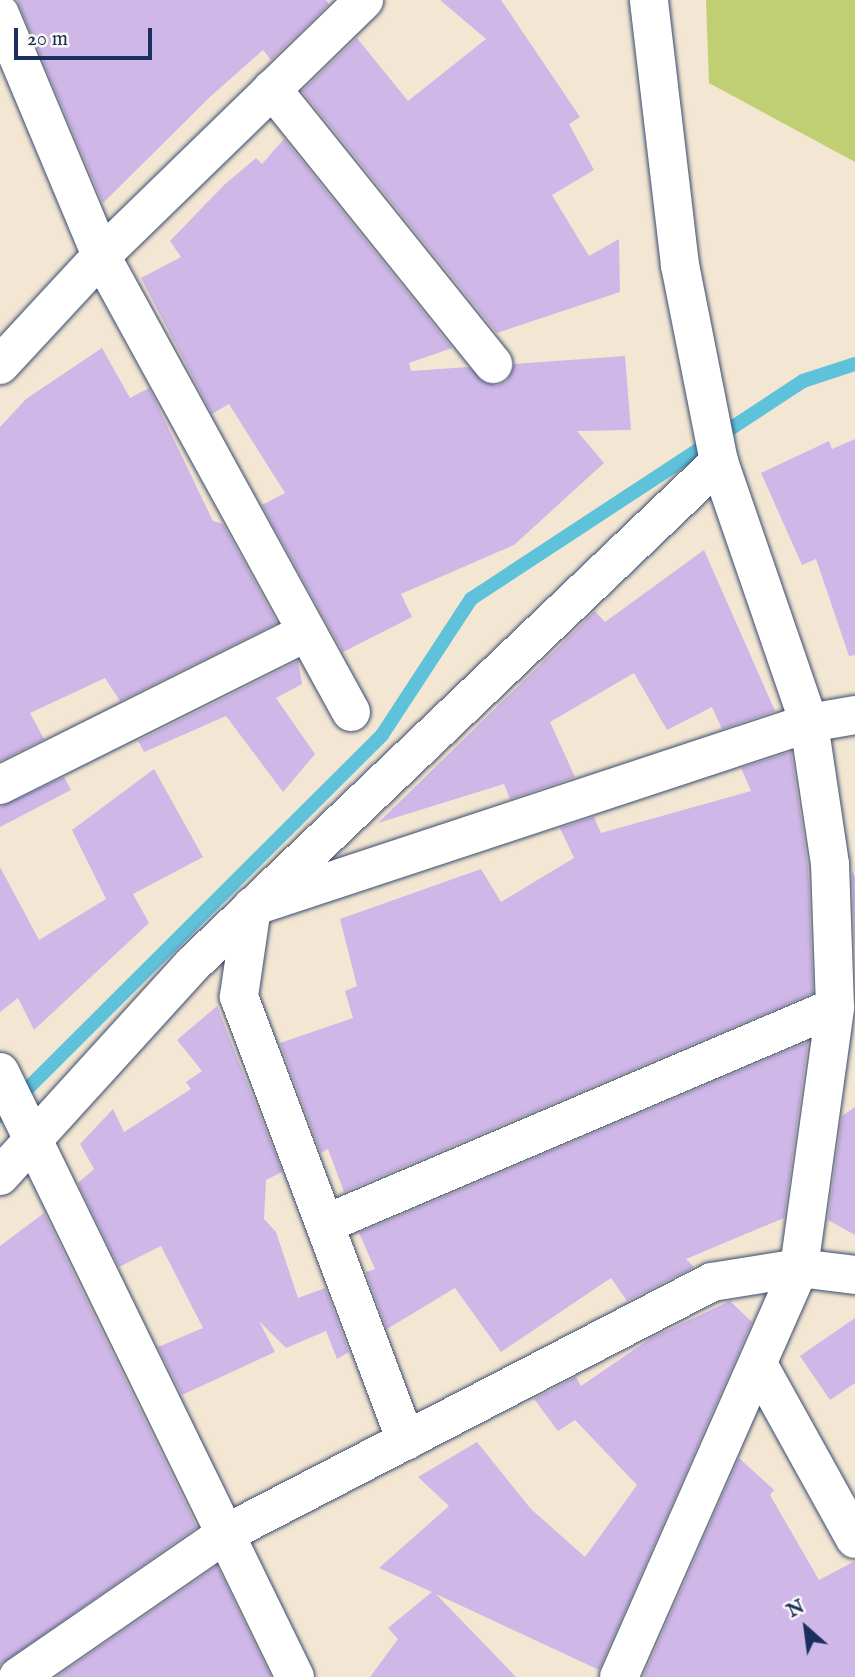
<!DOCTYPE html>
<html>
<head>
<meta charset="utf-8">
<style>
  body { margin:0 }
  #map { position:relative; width:855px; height:1677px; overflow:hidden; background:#f3e7d3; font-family:"IM FELL English",serif }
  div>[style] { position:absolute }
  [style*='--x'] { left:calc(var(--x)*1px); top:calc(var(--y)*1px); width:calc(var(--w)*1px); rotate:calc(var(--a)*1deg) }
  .green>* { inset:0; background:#c0cf72 }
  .stream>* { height:14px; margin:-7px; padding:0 7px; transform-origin:7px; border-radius:7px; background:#5dc2da }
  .building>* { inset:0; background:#cfb7e8 }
  .roads { filter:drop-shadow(0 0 2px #3b4b70) drop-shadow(0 0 2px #3b4b70) }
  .minor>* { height:38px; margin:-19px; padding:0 19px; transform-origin:19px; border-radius:19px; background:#fff }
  span { translate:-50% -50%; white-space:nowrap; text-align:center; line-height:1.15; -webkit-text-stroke:7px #f6f6f2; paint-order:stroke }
  .north { position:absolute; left:771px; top:1593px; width:70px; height:70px; -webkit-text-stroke:5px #f6f6f2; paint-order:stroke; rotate:332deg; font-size:19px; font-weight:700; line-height:28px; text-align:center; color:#1b2f5e }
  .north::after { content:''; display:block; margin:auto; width:24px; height:32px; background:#1b2f5e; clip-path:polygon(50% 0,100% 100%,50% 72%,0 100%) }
  .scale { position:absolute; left:14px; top:28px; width:138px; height:32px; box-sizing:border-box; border:4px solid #1b2f5e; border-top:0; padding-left:9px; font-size:21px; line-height:24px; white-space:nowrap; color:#1b2f5e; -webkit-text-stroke:5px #f6f6f2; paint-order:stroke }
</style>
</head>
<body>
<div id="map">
  <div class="green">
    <div style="clip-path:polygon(706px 0,855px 0,855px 162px,709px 83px)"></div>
  </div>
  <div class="stream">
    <div style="--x:0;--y:1116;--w:540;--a:-44.92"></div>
    <div style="--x:382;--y:735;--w:163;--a:-56.8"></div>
    <div style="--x:471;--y:599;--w:397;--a:-33.3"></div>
    <div style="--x:803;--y:381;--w:55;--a:-18.1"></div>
  </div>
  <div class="building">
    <div style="clip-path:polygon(17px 0,326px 0,329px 4px,271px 60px,263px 50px,211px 96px,103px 203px)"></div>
    <div style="clip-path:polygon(440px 0,501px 0,580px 117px,569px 124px,594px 170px,552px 195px,589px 256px,619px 239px,620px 292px,497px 333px,302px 91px,357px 38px,408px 101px,486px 39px)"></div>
    <div style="clip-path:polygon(284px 139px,452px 348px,409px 363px,411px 371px,468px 367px,496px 386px,507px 381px,514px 364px,625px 356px,631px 430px,577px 431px,604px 463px,514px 545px,401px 594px,412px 617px,343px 652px,262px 505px,285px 493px,229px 404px,212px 414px,141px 278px,181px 257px,170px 241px,224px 185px,256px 158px,262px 164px)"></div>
    <div style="clip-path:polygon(102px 348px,130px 398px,149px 388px,213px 521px,223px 524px,277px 623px,120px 701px,105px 678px,30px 713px,44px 739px,0 761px,0 427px,26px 399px)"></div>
    <div style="clip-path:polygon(855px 439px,855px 655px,849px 656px,816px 559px,802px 565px,761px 473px,829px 441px,832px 449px)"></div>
    <div style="clip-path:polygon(704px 550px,775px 711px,722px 729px,712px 707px,667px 730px,634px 673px,550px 722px,575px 777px,510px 799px,504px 784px,378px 823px,595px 611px,605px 622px)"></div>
    <div style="clip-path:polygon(298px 661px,302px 684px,276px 698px,315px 754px,283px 792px,226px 716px,144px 752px,138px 741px)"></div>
    <div style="clip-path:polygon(791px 752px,808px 866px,813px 993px,344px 1192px,328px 1149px,321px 1153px,280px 1043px,353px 1018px,345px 991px,357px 986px,340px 919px,481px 869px,501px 902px,574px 858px,560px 828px,594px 817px,601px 833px,751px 791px,741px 768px)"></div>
    <div style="clip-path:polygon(154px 769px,203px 857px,133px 894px,149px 923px,34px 1030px,18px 998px,0 1012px,0 867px,39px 940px,106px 899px,72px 830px)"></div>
    <div style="clip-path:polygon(64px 777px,71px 790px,0 827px,0 807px)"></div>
    <div style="clip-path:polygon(852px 871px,855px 877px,855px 953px)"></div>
    <div style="clip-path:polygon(217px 1006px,282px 1172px,266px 1180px,264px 1219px,276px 1232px,298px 1298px,325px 1288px,349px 1352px,337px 1359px,326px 1331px,286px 1348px,259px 1321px,275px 1352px,182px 1395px,158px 1347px,203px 1328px,161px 1246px,119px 1267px,78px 1183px,94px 1169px,80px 1144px,113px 1109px,124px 1132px,191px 1089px,186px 1082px,202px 1071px,177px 1040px)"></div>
    <div style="clip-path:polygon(808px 1042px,784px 1218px,686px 1259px,694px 1267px,627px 1301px,611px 1278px,501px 1352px,455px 1288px,387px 1329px,366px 1272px,375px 1269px,359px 1233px)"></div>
    <div style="clip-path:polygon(855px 1107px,855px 1235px,828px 1220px,842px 1116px)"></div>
    <div style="clip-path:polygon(44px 1213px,197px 1527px,0 1665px,0 1246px)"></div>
    <div style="clip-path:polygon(730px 1301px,752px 1322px,599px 1670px,436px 1594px,516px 1677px,370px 1677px,398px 1639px,388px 1628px,432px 1592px,379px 1568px,449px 1506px,418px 1477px,477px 1442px,531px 1509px,585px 1557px,637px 1485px,575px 1420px,558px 1431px,534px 1399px,576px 1377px,581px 1386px,651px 1338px)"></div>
    <div style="clip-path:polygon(855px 1318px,855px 1383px,830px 1400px,800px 1356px)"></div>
    <div style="clip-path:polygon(739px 1458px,774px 1490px,770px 1495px,819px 1580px,855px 1561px,855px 1677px,643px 1677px)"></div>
    <div style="clip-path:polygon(217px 1566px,271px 1677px,56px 1677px)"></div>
  </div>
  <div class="roads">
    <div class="minor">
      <div style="--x:0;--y:14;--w:262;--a:67.3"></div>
      <div style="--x:101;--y:256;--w:520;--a:61.27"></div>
      <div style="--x:272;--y:89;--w:353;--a:51.2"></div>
      <div style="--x:0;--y:365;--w:149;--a:-47.2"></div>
      <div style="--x:101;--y:256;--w:367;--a:-44.2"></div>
      <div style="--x:0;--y:785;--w:343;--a:-26.5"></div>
      <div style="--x:0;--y:1072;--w:673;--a:64.01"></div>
      <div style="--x:0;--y:1176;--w:288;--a:-47.7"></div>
      <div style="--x:194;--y:963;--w:726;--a:-43.66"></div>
      <div style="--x:325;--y:1224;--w:554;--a:-23.05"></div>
      <div style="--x:758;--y:1364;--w:200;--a:61"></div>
      <div style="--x:406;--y:1441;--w:475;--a:-110.6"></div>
      <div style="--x:239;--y:996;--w:90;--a:-81.7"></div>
      <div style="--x:252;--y:907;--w:587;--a:-18.28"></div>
      <div style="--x:809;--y:723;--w:47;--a:-9.9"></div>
      <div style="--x:18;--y:1677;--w:252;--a:-34.6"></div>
      <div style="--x:225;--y:1534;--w:548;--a:-27.36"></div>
      <div style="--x:712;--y:1282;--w:88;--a:-9.1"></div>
      <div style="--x:799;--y:1268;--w:56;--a:7.1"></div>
      <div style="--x:619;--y:1677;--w:447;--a:-66.2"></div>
      <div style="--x:799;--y:1268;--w:263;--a:-82.1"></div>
      <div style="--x:835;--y:1007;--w:143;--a:-92"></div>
      <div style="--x:830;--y:864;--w:143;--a:-98.5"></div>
      <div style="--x:809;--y:723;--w:276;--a:-109"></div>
      <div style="--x:719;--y:462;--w:201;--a:-101.2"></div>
      <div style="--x:680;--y:265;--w:267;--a:-96.7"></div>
    </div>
  </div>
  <div class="north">N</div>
  <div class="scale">20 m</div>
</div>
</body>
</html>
